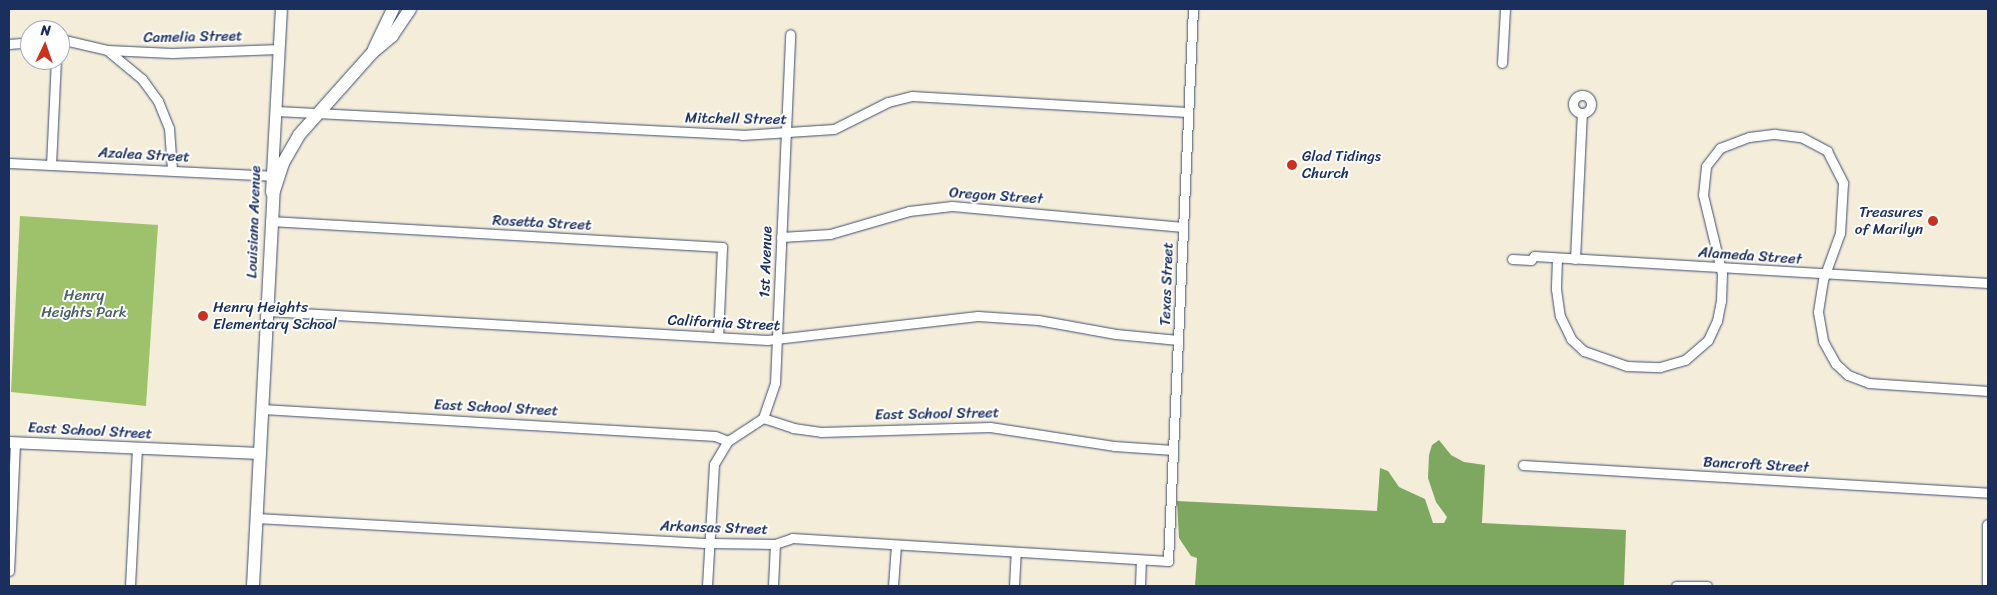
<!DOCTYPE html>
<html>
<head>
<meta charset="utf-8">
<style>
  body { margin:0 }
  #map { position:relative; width:1997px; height:595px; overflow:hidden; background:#f4edda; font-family:Sriracha,sans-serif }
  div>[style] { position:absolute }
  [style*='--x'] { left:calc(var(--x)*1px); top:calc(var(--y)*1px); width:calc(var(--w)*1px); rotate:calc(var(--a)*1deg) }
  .green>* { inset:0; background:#9ec16b }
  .forest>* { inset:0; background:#7ea75f }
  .roads { filter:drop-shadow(0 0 1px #3c4c71) drop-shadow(0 0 1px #3c4c71) }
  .minor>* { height:9px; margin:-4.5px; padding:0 4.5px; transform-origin:4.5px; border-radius:4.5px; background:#fff }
  .minor>.ring { margin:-4.5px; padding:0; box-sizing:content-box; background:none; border:9px solid #fff; border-radius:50% }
  .tertiary>* { height:11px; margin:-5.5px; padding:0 5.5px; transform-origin:5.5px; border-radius:5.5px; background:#fff }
  .secondary>* { height:12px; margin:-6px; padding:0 6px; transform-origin:6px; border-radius:6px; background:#fff }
  .dots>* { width:14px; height:14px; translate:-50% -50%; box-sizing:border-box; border:2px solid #fff; border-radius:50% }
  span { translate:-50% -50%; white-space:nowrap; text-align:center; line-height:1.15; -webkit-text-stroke:4px #fff; paint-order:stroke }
  .street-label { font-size:15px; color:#1b2f5e }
  .poi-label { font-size:15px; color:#1b2f5e }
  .left { translate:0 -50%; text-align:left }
  .right { translate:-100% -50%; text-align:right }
  .park-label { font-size:15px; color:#496263 }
  .frame { position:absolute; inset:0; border:10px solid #1b2f5e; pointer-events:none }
  .north { position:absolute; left:20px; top:20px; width:50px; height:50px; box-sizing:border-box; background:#fff; border:1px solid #a4acbf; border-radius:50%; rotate:3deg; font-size:14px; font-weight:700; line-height:20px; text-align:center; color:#1b2f5e }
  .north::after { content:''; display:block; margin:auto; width:18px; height:22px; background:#c8321e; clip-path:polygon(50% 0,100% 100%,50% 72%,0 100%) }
</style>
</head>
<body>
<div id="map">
  <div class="green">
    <div style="clip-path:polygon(20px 216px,158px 225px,146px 406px,11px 392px)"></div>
  </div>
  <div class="forest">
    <div style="clip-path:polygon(1439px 440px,1451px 455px,1464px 462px,1485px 465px,1482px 523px,1626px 530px,1624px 586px,1195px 586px,1197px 558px,1191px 556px,1179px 538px,1177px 501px,1377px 511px,1380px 468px,1388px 471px,1399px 487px,1425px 499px,1433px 523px,1444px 523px,1447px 517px,1436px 502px,1428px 478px,1429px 455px,1432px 445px)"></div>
  </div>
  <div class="roads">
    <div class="minor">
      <div style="--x:60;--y:39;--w:48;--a:13.2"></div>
      <div style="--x:107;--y:50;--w:45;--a:39.6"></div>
      <div style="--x:142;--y:79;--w:27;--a:54"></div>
      <div style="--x:158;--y:101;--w:29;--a:68"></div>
      <div style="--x:169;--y:128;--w:42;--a:85.9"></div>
      <div style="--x:9;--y:44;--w:21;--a:-5"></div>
      <div style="--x:107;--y:50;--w:65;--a:2.6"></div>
      <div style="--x:172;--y:53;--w:107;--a:-2.1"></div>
      <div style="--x:1502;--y:63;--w:54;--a:-86.8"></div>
      <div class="ring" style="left:1573px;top:95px;width:9px;height:9px"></div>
      <div style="--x:276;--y:111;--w:467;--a:2.9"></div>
      <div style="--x:742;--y:135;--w:92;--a:-3.7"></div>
      <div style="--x:834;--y:129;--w:60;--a:-26.6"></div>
      <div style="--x:888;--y:102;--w:25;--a:-14"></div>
      <div style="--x:912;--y:96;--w:276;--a:3.3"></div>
      <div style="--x:9;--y:163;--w:269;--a:2.8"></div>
      <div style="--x:51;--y:165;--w:105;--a:-87.3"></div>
      <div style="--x:270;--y:221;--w:453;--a:3.3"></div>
      <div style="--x:722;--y:247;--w:90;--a:92.5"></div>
      <div style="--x:781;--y:237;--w:49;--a:-3.5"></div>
      <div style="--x:830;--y:234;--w:82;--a:-16.2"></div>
      <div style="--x:909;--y:211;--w:43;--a:-6.6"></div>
      <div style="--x:952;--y:206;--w:232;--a:5.2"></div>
      <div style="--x:1557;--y:258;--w:31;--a:92"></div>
      <div style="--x:1556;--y:289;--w:27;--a:82"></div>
      <div style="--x:1560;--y:316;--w:25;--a:64"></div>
      <div style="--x:1571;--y:339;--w:18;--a:43"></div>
      <div style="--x:1584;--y:351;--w:46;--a:19.2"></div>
      <div style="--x:1627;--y:366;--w:33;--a:2"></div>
      <div style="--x:1660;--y:367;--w:26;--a:-16"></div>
      <div style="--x:1685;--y:360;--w:30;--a:-41"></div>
      <div style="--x:1708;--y:340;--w:21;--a:-65"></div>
      <div style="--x:1717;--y:321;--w:20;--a:-79"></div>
      <div style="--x:1721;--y:301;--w:27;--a:-88"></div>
      <div style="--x:1722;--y:274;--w:81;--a:-103.5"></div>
      <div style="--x:1703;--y:195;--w:29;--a:-84"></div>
      <div style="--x:1706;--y:166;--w:23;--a:-52"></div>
      <div style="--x:1720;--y:148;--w:31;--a:-21"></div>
      <div style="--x:1749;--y:137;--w:26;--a:-7"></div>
      <div style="--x:1775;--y:134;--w:26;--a:7"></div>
      <div style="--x:1801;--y:137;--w:30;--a:28"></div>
      <div style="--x:1827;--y:151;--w:36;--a:63"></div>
      <div style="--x:1843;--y:183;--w:50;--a:93.4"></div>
      <div style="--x:1840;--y:233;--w:50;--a:109.9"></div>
      <div style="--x:1823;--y:280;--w:32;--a:99"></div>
      <div style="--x:1818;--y:312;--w:29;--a:80"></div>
      <div style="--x:1823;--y:341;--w:26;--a:61"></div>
      <div style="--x:1836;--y:364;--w:16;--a:43"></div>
      <div style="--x:1848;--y:375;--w:22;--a:21"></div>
      <div style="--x:1869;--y:383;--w:119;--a:3.8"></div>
      <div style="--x:1512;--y:259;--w:19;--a:3"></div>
      <div style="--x:1531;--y:260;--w:5;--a:-53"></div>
      <div style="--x:1534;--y:256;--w:455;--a:3.4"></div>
      <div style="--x:1575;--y:259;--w:146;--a:-87.3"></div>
      <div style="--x:267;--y:311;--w:501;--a:3.32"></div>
      <div style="--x:767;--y:340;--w:212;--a:-6.5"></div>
      <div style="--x:978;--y:316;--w:60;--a:3.8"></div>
      <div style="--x:1038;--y:320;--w:79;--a:10.2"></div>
      <div style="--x:1116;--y:334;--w:62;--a:5.5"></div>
      <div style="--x:262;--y:409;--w:454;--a:3.4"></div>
      <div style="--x:715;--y:436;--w:14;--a:21"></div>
      <div style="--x:763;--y:418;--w:32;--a:18"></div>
      <div style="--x:793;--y:428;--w:28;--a:8"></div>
      <div style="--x:821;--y:432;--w:169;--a:-1.7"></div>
      <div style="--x:990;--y:427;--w:125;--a:8.7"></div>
      <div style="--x:1114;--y:446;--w:59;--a:3.9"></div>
      <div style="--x:1523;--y:465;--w:466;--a:3.4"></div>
      <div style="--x:256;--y:518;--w:454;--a:3.2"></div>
      <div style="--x:709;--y:543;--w:66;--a:0.9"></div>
      <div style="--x:775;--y:544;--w:18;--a:-19"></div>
      <div style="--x:792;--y:538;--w:377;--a:3.5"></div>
      <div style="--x:1168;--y:561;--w:553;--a:-87.41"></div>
      <div style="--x:9;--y:571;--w:129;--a:-87.3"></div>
      <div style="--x:130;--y:586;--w:138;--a:-87.1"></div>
      <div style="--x:707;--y:586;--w:122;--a:-86.7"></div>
      <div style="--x:714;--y:464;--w:27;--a:-59"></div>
      <div style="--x:728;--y:441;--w:42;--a:-33.3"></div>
      <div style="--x:763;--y:418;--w:37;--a:-71"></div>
      <div style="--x:775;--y:383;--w:349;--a:-87.5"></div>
      <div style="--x:773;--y:586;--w:42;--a:-87.3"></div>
      <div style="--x:893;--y:586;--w:41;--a:-85.8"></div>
      <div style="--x:1014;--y:586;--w:34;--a:-87"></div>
      <div style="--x:1140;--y:586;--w:26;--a:-88"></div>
      <div style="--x:1676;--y:586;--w:31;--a:0"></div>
    </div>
    <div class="tertiary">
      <div style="--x:271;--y:192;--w:183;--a:-86.9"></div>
      <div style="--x:9;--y:442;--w:251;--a:2.5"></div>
      <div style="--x:1988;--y:525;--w:58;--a:90"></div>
    </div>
    <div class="secondary">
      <div style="--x:374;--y:49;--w:44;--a:-64.6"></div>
      <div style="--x:253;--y:586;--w:396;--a:-87"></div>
      <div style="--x:274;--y:191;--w:29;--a:-72"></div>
      <div style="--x:283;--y:163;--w:32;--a:-60"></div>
      <div style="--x:299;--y:135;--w:111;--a:-48.3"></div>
      <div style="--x:373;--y:52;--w:25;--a:-40"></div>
      <div style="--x:392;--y:36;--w:32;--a:-56"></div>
    </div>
  </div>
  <div class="dots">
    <div style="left:1292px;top:165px;background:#c8321e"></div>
    <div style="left:1933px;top:221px;background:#c8321e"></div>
    <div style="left:203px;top:316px;background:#c8321e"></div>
  </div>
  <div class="street-label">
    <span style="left:193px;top:37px;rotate:-1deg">Camelia Street</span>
    <span style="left:736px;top:119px;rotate:1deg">Mitchell Street</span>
    <span style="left:144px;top:155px;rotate:3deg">Azalea Street</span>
    <span style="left:996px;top:196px;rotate:4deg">Oregon Street</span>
    <span style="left:254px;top:222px;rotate:-88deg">Louisiana Avenue</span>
    <span style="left:542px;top:223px;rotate:3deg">Rosetta Street</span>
    <span style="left:1750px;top:256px;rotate:4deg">Alameda Street</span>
    <span style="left:766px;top:262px;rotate:-88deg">1st Avenue</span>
    <span style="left:1167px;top:284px;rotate:-88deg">Texas Street</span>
    <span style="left:724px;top:323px;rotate:3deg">California Street</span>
    <span style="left:496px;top:408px;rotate:3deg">East School Street</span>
    <span style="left:937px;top:414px;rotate:-1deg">East School Street</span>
    <span style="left:90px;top:431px;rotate:3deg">East School Street</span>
    <span style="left:1756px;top:465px;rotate:3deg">Bancroft Street</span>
    <span style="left:714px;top:528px;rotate:2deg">Arkansas Street</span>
  </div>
  <div class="poi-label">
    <span class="left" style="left:1302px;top:165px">Glad Tidings<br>Church</span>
    <span class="right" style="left:1923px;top:221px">Treasures<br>of Marilyn</span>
    <span class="left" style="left:213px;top:316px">Henry Heights<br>Elementary School</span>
  </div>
  <div class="park-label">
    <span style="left:84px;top:304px">Henry<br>Heights Park</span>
  </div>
  <div class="frame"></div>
  <div class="north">N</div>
</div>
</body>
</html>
